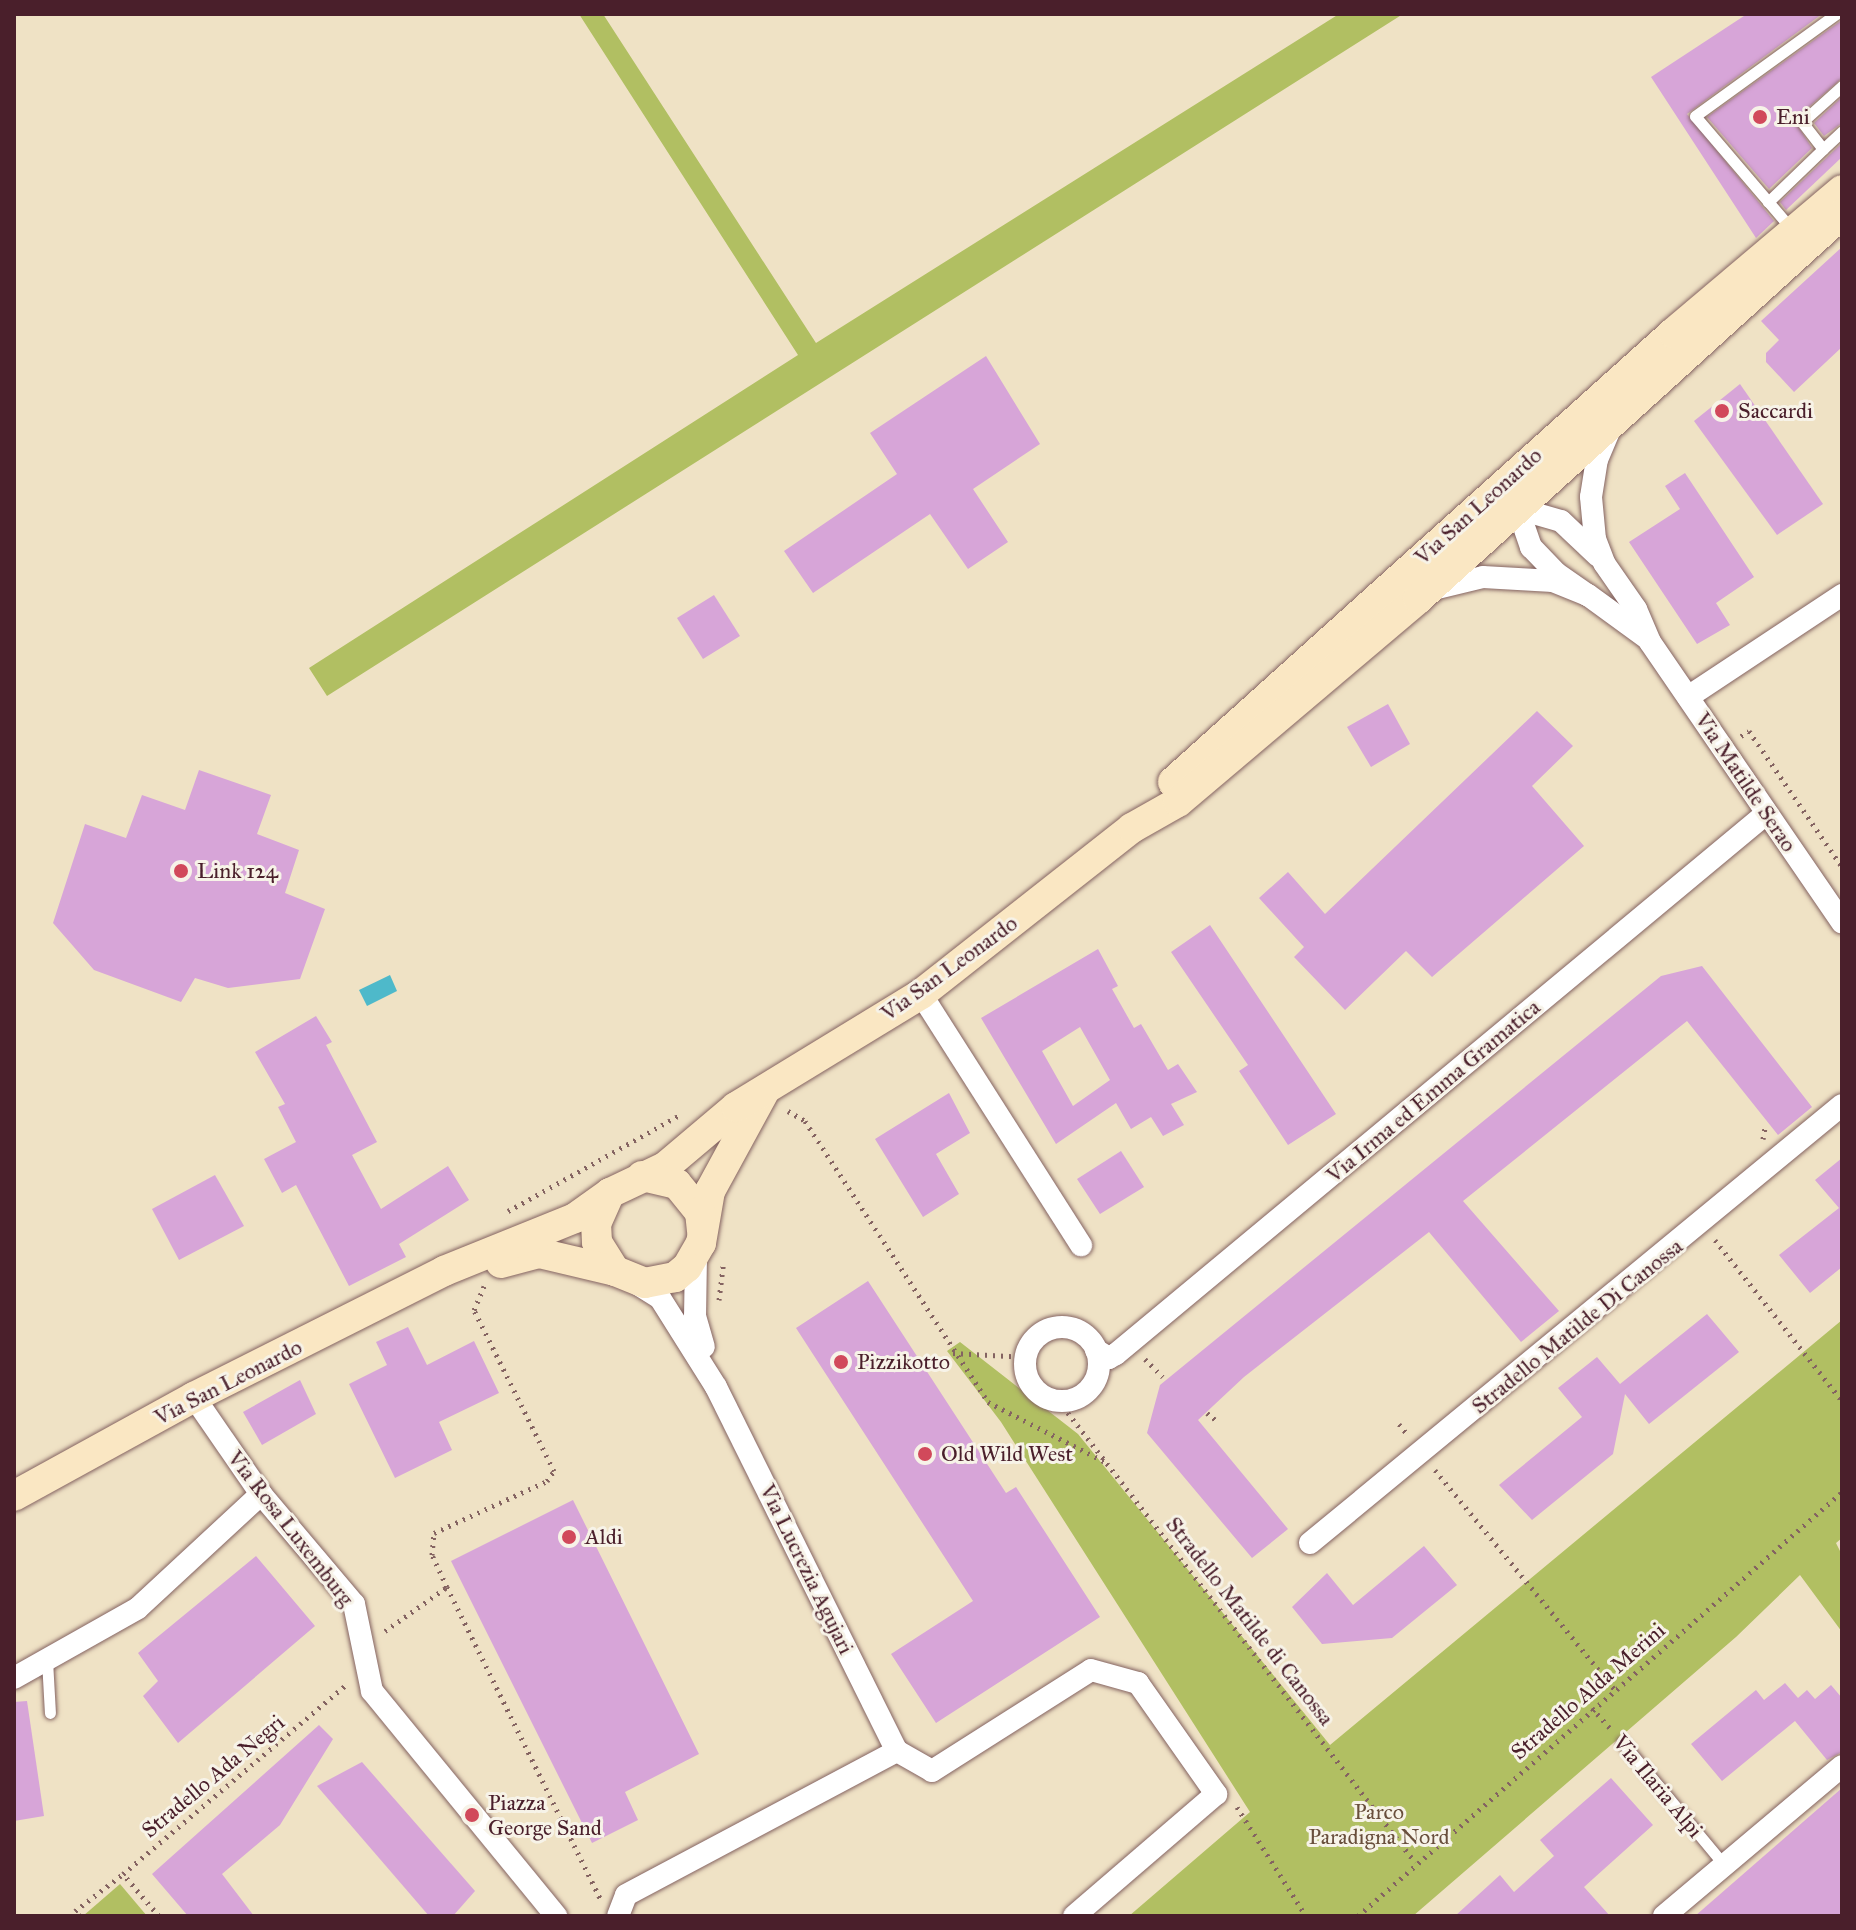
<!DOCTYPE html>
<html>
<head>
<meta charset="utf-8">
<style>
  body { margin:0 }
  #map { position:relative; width:1856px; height:1930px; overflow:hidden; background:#efe2c5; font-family:"IM FELL Great Primer",serif }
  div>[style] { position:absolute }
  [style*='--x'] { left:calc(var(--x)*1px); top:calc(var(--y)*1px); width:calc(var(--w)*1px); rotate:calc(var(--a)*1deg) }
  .green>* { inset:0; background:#b1bf62 }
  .water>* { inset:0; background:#4eb9ca }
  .building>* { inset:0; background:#d7a5d8 }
  .path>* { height:5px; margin-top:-2.5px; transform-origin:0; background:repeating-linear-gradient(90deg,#846361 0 2px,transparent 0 8px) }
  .roads { filter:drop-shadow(0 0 2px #846361) drop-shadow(0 0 2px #846361) }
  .lane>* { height:11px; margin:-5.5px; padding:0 5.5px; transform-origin:5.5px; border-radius:5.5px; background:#fff }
  .street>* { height:22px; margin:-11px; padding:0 11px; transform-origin:11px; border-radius:11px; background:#fff }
  .street>.ring { margin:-11px; padding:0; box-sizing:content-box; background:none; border:22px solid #fff; border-radius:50% }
  .secondary>* { height:30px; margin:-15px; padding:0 15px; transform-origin:15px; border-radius:15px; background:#fae7c3 }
  .dots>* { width:22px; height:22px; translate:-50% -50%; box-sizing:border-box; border:4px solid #f7f3e8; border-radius:50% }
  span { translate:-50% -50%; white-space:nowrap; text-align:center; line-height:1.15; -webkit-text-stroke:6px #f7f3e8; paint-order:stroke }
  .poi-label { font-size:22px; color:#4a1f2b }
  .left { translate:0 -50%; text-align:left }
  .street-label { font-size:22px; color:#4a1f2b }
  .park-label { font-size:22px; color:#694f3c }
  .frame { position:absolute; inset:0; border:16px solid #4a1f2b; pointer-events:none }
</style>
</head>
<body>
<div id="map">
  <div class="green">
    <div style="clip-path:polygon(579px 14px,603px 14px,816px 343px,1339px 14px,1403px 14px,327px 696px,309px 668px,798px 355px)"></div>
    <div style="clip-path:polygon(1842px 1320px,1842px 1538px,1836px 1543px,1842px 1555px,1842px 1632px,1800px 1575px,1736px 1637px,1413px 1916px,1129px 1916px,1250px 1812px,1001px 1422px,947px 1351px,960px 1342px,1078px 1434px,1330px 1745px)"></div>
    <div style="clip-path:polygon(120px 1884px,147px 1916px,83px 1916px)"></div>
  </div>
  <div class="water">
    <div style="clip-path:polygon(390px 975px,397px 991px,367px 1006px,359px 990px)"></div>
  </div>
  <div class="building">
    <div style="clip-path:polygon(1747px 14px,1822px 14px,1687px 114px,1774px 221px,1756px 238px,1651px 77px)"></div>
    <div style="clip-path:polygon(1842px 20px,1842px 78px,1794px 120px,1812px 148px,1769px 189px,1707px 117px)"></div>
    <div style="clip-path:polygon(1842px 97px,1842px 123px,1824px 136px,1814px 123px)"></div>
    <div style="clip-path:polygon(1842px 143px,1842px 157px,1786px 210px,1780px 202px)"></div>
    <div style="clip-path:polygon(1842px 247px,1842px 347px,1794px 392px,1766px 362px,1766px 353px,1779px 340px,1761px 321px)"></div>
    <div style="clip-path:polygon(986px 356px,1040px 444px,973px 489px,1008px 542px,968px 569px,930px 514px,813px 593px,784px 551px,897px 474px,870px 433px)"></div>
    <div style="clip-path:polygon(1740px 384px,1823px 504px,1777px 535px,1694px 421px)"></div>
    <div style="clip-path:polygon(1685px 473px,1754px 577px,1716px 603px,1730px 625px,1697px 644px,1629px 542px,1680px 509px,1665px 486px)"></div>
    <div style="clip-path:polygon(714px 595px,740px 636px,703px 659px,677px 618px)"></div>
    <div style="clip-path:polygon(1388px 704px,1410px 744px,1371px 767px,1347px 727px)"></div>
    <div style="clip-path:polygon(1537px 711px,1573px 746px,1532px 786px,1584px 846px,1432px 977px,1406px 951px,1345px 1010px,1294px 957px,1304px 947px,1259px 898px,1288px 872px,1325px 914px)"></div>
    <div style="clip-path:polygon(199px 770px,271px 795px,257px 834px,299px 850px,285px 893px,325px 909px,300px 979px,228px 988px,195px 978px,181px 1002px,94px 970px,53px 923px,85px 824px,126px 838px,142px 795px,185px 810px)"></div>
    <div style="clip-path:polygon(1210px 925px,1336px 1114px,1288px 1145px,1239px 1071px,1248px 1065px,1171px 952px)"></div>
    <div style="clip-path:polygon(evenodd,1098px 949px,1118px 986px,1112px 989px,1134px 1028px,1141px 1024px,1168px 1070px,1178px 1064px,1197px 1092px,1171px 1104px,1184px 1125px,1163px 1136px,1151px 1117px,1131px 1129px,1116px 1103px,1056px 1144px,981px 1018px,1098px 949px,1080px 1027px,1110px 1080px,1073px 1106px,1042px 1051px,1080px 1027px)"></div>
    <div style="clip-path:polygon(1702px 966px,1812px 1107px,1778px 1135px,1687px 1021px,1463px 1201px,1559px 1311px,1521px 1342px,1429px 1232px,1244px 1377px,1198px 1420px,1288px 1529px,1252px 1558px,1147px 1433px,1160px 1385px,1661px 976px)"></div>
    <div style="clip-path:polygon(316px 1016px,332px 1042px,326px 1045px,377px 1142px,352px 1155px,381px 1209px,448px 1166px,469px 1200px,399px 1244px,406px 1257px,349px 1286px,296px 1185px,282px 1193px,264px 1159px,296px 1142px,278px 1107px,285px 1104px,255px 1052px)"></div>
    <div style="clip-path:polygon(949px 1093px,970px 1133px,936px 1154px,959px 1194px,923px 1217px,875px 1139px)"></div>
    <div style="clip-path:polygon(1121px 1151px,1144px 1187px,1100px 1214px,1077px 1179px)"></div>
    <div style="clip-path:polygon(1842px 1158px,1842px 1267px,1810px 1293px,1779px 1255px,1839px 1208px,1815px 1180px)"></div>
    <div style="clip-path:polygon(215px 1175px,244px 1226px,179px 1260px,152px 1209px)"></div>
    <div style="clip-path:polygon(868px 1281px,1006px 1493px,1016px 1487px,1100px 1617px,936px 1723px,891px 1654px,973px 1601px,796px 1328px)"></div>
    <div style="clip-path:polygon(1707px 1314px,1739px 1352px,1649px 1424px,1625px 1394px,1613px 1454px,1532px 1520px,1499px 1485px,1582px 1417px,1558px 1388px,1597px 1357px,1620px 1384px)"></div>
    <div style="clip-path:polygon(408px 1327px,427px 1365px,474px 1341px,499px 1393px,439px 1422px,452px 1450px,395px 1478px,349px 1384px,387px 1365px,376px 1342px)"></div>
    <div style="clip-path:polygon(300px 1380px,316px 1414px,262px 1445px,243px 1412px)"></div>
    <div style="clip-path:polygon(573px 1500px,699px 1754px,625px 1792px,638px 1820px,592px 1843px,451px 1561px)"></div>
    <div style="clip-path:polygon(1424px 1546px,1457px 1585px,1392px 1638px,1322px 1644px,1292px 1607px,1327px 1573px,1353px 1605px)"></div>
    <div style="clip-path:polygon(256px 1556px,315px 1626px,178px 1743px,143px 1696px,158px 1681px,138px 1653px)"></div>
    <div style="clip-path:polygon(1785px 1683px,1798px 1698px,1807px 1690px,1815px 1699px,1831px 1685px,1842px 1698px,1842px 1752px,1827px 1760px,1795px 1721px,1722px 1781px,1691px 1744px,1756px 1690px,1764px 1700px)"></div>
    <div style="clip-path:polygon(27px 1701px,44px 1816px,14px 1821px,14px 1702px)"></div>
    <div style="clip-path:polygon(319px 1725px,333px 1739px,280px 1825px,222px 1874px,254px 1916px,188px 1916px,152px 1874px)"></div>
    <div style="clip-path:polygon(362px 1762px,475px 1891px,453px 1916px,429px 1916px,317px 1786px)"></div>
    <div style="clip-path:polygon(1611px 1778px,1653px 1825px,1584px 1887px,1610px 1916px,1455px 1916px,1500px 1875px,1514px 1892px,1554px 1856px,1540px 1840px)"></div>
    <div style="clip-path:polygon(1842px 1788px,1842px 1916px,1695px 1916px)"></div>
  </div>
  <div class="path">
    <div style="--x:1741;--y:736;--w:9;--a:-32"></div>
    <div style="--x:1749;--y:731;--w:165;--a:55.6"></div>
    <div style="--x:788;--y:1111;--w:20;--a:30"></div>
    <div style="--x:805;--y:1121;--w:335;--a:56.9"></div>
    <div style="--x:988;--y:1402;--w:134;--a:27.1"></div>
    <div style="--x:1763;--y:1139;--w:11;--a:-80"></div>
    <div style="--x:508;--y:1211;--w:195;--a:-29.2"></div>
    <div style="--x:1715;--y:1240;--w:205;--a:51.7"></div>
    <div style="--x:719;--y:1300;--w:39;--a:-83"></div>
    <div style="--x:953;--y:1353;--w:73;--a:3.1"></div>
    <div style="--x:1145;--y:1359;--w:25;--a:45"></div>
    <div style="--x:1058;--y:1400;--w:584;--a:52.31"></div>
    <div style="--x:1207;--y:1413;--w:13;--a:39"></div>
    <div style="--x:1399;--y:1424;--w:13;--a:51"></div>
    <div style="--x:1435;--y:1470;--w:283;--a:50.7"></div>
    <div style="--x:447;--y:1587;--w:347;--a:63.8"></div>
    <div style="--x:385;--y:1631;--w:76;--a:-35.4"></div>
    <div style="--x:447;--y:1587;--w:35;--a:-115"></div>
    <div style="--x:432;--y:1555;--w:22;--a:-85"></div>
    <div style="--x:434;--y:1533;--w:124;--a:-24.7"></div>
    <div style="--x:547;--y:1481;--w:12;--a:-55"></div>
    <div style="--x:554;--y:1471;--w:180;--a:-116.4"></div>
    <div style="--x:474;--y:1310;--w:26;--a:-67"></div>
    <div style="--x:1592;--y:1708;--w:27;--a:48"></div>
    <div style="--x:1237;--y:1807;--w:129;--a:57.7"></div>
    <div style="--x:80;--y:1916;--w:7;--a:-135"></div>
    <div style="--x:75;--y:1911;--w:61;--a:-37.6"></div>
    <div style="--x:159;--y:1916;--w:55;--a:-130.6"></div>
    <div style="--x:123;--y:1874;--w:292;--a:-40.3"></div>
    <div style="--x:1358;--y:1916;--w:643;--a:-41.22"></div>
  </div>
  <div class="roads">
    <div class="lane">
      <div style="--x:1823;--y:149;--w:26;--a:-43"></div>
      <div style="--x:1768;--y:202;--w:76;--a:-43.9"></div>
      <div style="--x:1823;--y:149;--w:34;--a:-128"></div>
      <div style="--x:1802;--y:122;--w:54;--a:-42"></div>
      <div style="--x:1783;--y:219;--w:135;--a:-130.5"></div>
      <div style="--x:1695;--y:116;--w:174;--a:-35.9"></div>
      <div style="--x:47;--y:1660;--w:53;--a:86.8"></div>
      <div style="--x:1622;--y:1742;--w:160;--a:50.3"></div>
    </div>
    <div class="street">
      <div style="--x:1610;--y:429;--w:33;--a:113"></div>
      <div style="--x:1597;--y:459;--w:38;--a:99"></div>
      <div style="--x:1591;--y:497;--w:42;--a:84.6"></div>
      <div style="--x:1595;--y:539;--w:26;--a:69"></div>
      <div style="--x:1604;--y:563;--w:56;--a:55.2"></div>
      <div style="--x:1636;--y:609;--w:36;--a:67"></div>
      <div style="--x:1650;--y:642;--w:340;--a:55.6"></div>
      <div style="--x:1521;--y:496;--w:22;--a:90"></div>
      <div style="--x:1521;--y:518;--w:31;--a:71"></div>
      <div style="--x:1531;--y:547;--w:36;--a:46"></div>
      <div style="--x:1556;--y:573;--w:39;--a:35"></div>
      <div style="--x:1509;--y:506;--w:54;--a:16.1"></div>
      <div style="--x:1561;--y:521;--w:51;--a:43.4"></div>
      <div style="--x:1433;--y:589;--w:51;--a:-13.5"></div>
      <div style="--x:1483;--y:577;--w:70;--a:3.3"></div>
      <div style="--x:1553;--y:581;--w:38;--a:22"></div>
      <div style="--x:1588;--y:595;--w:73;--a:36.1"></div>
      <div style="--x:1688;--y:697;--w:185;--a:-33.5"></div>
      <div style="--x:921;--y:994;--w:298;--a:57.5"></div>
      <div style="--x:696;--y:1255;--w:61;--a:90.9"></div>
      <div style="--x:695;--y:1316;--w:32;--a:74"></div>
      <div style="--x:631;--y:1280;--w:34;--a:32"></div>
      <div style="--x:660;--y:1298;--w:105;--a:57.8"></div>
      <div style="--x:716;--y:1387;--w:407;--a:63.6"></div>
      <div style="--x:897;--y:1751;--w:40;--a:29.7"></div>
      <div style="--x:932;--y:1771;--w:188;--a:-32.4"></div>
      <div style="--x:1091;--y:1670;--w:49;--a:15.5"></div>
      <div style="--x:1138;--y:1683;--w:136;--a:54.9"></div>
      <div style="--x:1216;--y:1794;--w:187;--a:139.3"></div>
      <div class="ring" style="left:1025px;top:1327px;width:52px;height:52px"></div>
      <div style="--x:1096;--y:1350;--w:15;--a:32"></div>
      <div style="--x:1109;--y:1358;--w:8;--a:-30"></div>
      <div style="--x:1116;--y:1354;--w:846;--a:-39.73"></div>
      <div style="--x:194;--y:1397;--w:118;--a:55.4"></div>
      <div style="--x:261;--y:1494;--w:144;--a:49.8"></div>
      <div style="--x:354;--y:1604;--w:89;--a:78.3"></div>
      <div style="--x:372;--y:1691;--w:291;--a:50.7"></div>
      <div style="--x:1310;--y:1543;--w:689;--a:-39.46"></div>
      <div style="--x:14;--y:1678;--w:142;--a:-29.4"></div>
      <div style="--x:138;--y:1608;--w:168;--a:-42.8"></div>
      <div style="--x:618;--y:1916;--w:22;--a:-69"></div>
      <div style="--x:626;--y:1895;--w:307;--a:-28"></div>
      <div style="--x:1664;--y:1916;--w:233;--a:-40.1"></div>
    </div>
    <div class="secondary">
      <div style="--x:1173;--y:782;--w:672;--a:-41.92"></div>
      <div style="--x:1673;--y:333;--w:221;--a:-40.2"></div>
      <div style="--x:764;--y:1092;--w:113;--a:118.6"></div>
      <div style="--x:710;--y:1191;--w:53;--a:99.8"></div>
      <div style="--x:701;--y:1243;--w:28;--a:120"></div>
      <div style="--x:687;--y:1267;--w:16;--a:140"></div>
      <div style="--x:675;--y:1277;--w:31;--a:169"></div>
      <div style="--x:645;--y:1283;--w:32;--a:-158"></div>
      <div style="--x:615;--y:1271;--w:34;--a:-122"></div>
      <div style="--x:597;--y:1242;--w:18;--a:-93"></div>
      <div style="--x:596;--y:1224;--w:34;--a:-66"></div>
      <div style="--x:610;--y:1193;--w:61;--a:-25.3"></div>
      <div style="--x:665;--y:1167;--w:93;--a:-40.2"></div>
      <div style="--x:736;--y:1107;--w:217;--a:-31.4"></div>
      <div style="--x:921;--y:994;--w:268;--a:-38.2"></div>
      <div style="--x:1132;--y:828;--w:53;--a:-29.5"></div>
      <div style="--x:1178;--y:802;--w:314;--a:-40.2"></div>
      <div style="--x:1418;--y:599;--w:573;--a:-42.24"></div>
      <div style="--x:642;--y:1176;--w:36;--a:13"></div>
      <div style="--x:677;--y:1184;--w:36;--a:51"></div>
      <div style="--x:700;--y:1212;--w:18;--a:84"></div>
      <div style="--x:501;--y:1263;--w:39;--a:-15"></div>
      <div style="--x:539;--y:1253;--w:78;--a:13.3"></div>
      <div style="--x:14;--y:1496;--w:205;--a:-28.8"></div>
      <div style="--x:194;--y:1397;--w:280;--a:-26.7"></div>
      <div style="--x:444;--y:1271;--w:141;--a:-22"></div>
      <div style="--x:575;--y:1218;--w:43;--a:-35.5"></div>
    </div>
  </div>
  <div class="dots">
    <div style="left:1760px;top:117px;background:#d1495b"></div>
    <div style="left:1722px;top:411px;background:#d1495b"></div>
    <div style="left:181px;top:871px;background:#d1495b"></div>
    <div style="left:841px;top:1362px;background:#d1495b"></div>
    <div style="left:925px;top:1454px;background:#d1495b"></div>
    <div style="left:569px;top:1537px;background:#d1495b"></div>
    <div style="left:472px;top:1815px;background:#d1495b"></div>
  </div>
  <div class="poi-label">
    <span class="left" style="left:1776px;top:117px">Eni</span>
    <span class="left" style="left:1738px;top:411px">Saccardi</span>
    <span class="left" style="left:197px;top:871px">Link 124</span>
    <span class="left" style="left:857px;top:1362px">Pizzikotto</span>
    <span class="left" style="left:941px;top:1454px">Old Wild West</span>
    <span class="left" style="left:585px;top:1537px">Aldi</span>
    <span class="left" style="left:488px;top:1815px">Piazza<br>George Sand</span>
  </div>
  <div class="street-label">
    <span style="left:1478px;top:506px;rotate:-42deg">Via San Leonardo</span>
    <span style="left:1746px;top:782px;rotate:56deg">Via Matilde Serao</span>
    <span style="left:949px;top:968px;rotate:-36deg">Via San Leonardo</span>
    <span style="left:1433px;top:1091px;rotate:-40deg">Via Irma ed Emma Gramatica</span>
    <span style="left:1577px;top:1326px;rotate:-39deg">Stradello Matilde Di Canossa</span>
    <span style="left:228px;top:1382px;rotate:-27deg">Via San Leonardo</span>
    <span style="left:291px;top:1528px;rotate:52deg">Via Rosa Luxemburg</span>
    <span style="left:807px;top:1569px;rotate:64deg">Via Lucrezia Agujari</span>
    <span style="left:1250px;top:1621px;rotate:52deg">Stradello Matilde di Canossa</span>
    <span style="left:1588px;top:1691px;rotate:-41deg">Stradello Alda Merini</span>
    <span style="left:213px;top:1776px;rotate:-40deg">Stradello Ada Negri</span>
    <span style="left:1658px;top:1786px;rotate:50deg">Via Ilaria Alpi</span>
  </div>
  <div class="park-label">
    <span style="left:1379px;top:1824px">Parco<br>Paradigna Nord</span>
  </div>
  <div class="frame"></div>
</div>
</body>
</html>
